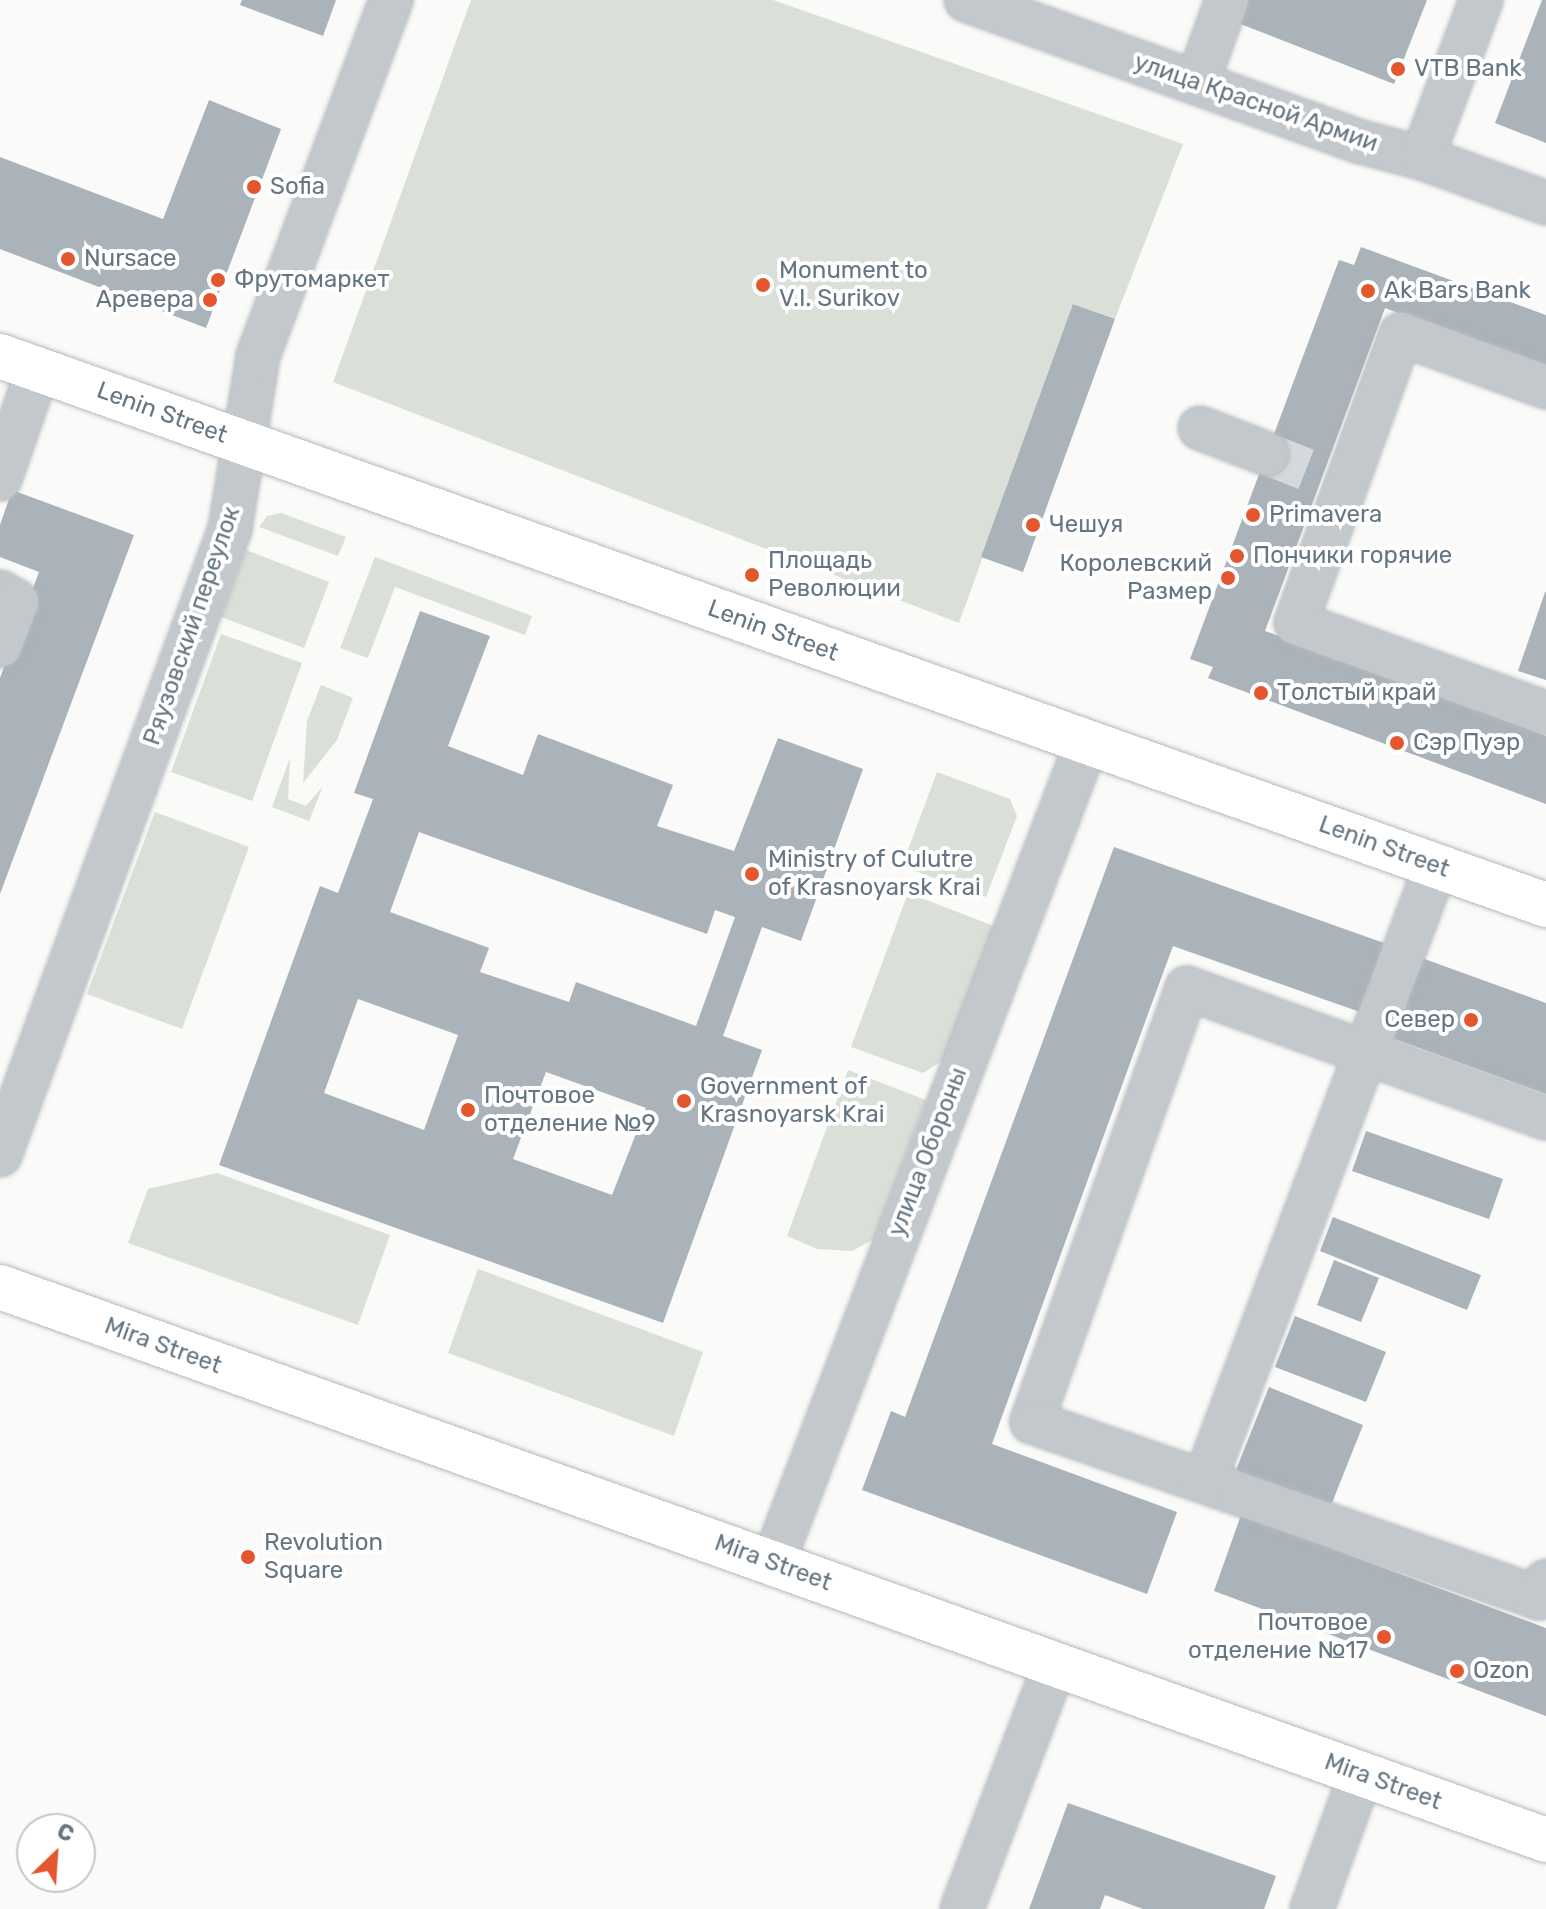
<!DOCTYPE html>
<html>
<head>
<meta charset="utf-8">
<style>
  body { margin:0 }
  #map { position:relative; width:1546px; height:1909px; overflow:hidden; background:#fafaf8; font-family:Rubik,sans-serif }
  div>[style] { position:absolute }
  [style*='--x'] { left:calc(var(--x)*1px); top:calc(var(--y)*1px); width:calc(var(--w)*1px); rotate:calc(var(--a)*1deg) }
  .green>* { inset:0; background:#dadfd7 }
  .building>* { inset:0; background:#aab3b9 }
  .minor-tunnel>* { height:42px; margin-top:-21px; transform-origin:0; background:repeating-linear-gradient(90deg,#d5d9db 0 42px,transparent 0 63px) }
  .roads { filter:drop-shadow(0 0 2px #b5babe) drop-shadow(0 0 2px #b5babe) }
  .minor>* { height:42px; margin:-21px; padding:0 21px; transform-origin:21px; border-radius:21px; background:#c3c8cc }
  .major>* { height:44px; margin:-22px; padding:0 22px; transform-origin:22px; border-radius:22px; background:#fff }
  .dots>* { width:22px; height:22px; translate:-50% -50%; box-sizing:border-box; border:4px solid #fff; border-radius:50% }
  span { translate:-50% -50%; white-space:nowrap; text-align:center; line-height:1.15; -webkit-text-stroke:8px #fff; paint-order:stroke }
  .poi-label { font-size:24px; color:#657683 }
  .left { translate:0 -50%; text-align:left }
  .right { translate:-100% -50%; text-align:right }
  .street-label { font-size:24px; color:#657683 }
  .north { position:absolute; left:16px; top:1813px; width:80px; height:80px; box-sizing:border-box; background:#fff; border:2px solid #c1c8cd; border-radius:50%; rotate:25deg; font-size:22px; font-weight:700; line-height:32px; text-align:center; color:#657683 }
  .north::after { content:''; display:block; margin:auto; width:28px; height:36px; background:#e4572e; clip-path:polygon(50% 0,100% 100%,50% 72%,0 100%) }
</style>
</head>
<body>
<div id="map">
  <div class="green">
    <div style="clip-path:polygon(471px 0,773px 0,1183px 144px,1115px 319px,1074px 304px,959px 623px,333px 382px)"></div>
    <div style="clip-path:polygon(281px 513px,346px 537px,338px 556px,259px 527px,267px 516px)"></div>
    <div style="clip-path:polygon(246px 550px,329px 582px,304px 648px,221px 617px)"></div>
    <div style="clip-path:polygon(375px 557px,532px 616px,525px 635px,395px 587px,368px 658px,340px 648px)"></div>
    <div style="clip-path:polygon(221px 634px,302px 663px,252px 801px,171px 772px)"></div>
    <div style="clip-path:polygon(321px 685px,353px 698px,337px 740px,303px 783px,307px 721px)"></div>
    <div style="clip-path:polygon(290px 758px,288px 799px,306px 806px,323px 786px,309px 821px,272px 807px)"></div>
    <div style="clip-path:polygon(937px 772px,1010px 799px,1017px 816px,986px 897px,902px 866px)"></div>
    <div style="clip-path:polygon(155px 812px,249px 847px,182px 1029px,87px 994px)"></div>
    <div style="clip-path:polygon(908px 893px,994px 926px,944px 1060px,923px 1073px,851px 1047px)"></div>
    <div style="clip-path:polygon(848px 1070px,926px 1100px,874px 1239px,852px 1251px,817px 1249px,787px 1236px)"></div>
    <div style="clip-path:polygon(217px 1173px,390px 1235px,358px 1325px,128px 1243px,148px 1189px)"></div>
    <div style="clip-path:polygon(478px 1269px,703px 1352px,674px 1436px,448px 1353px)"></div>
  </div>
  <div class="building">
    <div style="clip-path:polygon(242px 0,336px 0,323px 36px,240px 5px)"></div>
    <div style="clip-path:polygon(1246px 0,1427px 0,1394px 84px,1238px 23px)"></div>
    <div style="clip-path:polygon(1542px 0,1546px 0,1546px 143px,1495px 123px)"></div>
    <div style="clip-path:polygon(209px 100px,281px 129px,206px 328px,0 249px,0 157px,163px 219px)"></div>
    <div style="clip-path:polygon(1361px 247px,1546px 315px,1546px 368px,1385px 308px,1265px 631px,1546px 736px,1546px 804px,1208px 678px,1213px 667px,1190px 659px,1339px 260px,1354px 265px)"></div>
    <div style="clip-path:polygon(1073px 304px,1115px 319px,1023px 572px,981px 557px)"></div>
    <div style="clip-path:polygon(12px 490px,134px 535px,0 894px,0 678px,39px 572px,0 557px,0 525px)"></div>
    <div style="clip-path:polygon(1545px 592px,1546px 592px,1546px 680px,1518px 671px)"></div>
    <div style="clip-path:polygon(evenodd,420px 611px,490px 636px,448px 746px,523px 775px,538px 734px,673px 785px,657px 826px,734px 851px,778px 738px,863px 769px,801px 941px,762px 927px,723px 1036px,762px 1050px,663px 1323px,219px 1165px,320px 886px,338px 893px,373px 799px,354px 793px,420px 611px,419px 832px,707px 934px,715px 910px,735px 917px,696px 1026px,576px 982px,569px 1002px,480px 972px,489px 948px,390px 912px,419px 832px,420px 611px,358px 999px,458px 1035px,424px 1130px,324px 1093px,358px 999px,420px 611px,546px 1072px,646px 1108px,612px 1195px,513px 1159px,546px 1072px)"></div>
    <div style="clip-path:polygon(1114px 847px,1384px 943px,1360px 1012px,1173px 946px,1141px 1033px,992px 1444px,1177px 1512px,1147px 1594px,862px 1490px,891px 1411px,905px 1417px)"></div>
    <div style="clip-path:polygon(1419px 957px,1546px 1003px,1546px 1094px,1389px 1037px)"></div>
    <div style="clip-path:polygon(1366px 1131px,1503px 1179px,1489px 1219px,1352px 1171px)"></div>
    <div style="clip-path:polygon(1333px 1217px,1481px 1275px,1467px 1310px,1320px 1251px)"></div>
    <div style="clip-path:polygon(1334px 1260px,1379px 1278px,1361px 1322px,1317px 1305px)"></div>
    <div style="clip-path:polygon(1295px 1316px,1386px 1352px,1366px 1402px,1275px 1367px)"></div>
    <div style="clip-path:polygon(1269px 1387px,1363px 1425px,1330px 1508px,1236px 1470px)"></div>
    <div style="clip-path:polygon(1241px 1515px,1546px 1628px,1546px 1716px,1214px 1591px)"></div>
    <div style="clip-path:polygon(1068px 1803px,1276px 1876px,1264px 1909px,1143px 1909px,1105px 1895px,1100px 1909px,1029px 1909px)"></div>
  </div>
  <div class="minor-tunnel">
    <div style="--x:1267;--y:454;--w:60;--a:21.4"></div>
  </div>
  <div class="roads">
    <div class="minor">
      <div style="--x:966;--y:0;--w:420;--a:19.8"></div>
      <div style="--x:1361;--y:142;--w:63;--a:14.7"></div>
      <div style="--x:1422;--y:158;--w:132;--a:19.9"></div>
      <div style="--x:1197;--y:83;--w:88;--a:-70.1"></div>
      <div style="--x:1422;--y:158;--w:169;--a:-69.5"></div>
      <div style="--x:1546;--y:387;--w:154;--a:-159.9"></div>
      <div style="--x:1401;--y:334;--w:307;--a:110"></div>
      <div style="--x:1296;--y:623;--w:266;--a:19.8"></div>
      <div style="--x:1200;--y:428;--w:72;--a:21.2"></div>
      <div style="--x:0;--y:479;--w:116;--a:-70.9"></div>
      <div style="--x:0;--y:592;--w:20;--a:30"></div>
      <div style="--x:17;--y:602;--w:47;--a:111.1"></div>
      <div style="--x:1546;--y:1118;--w:382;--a:-160.1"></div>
      <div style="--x:1187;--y:988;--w:461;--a:109.7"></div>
      <div style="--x:1032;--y:1422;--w:537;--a:19.14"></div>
      <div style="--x:1539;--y:1598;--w:18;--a:-68"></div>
      <div style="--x:0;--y:1155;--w:667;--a:-69.83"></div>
      <div style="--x:230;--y:529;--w:175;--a:-80.8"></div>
      <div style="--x:258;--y:356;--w:380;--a:-69.5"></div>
      <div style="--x:1205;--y:1480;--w:656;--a:-69.38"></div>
      <div style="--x:773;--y:1563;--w:879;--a:-69.07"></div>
      <div style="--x:962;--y:1909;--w:262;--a:-69.2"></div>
      <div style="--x:1312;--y:1909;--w:144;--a:-70.1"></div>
    </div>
    <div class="major">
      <div style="--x:0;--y:356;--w:1641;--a:19.55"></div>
      <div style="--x:0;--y:1287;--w:1642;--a:19.68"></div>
    </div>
  </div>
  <div class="dots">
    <div style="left:1398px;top:69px;background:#e4572e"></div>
    <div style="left:254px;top:187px;background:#e4572e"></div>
    <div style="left:68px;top:259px;background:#e4572e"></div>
    <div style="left:218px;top:280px;background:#e4572e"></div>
    <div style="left:763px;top:285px;background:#e4572e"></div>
    <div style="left:1368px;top:291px;background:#e4572e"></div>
    <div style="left:210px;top:300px;background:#e4572e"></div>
    <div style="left:1253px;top:515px;background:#e4572e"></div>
    <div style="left:1033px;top:525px;background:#e4572e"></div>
    <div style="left:1237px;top:556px;background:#e4572e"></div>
    <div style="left:752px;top:575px;background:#e4572e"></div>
    <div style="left:1228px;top:578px;background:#e4572e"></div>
    <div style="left:1261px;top:693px;background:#e4572e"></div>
    <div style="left:1397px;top:743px;background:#e4572e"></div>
    <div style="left:752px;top:874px;background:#e4572e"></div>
    <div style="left:1471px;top:1020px;background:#e4572e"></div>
    <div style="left:684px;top:1101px;background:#e4572e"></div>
    <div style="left:468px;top:1110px;background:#e4572e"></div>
    <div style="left:248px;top:1557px;background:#e4572e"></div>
    <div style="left:1384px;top:1637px;background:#e4572e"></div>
    <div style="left:1457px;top:1671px;background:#e4572e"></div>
  </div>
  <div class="poi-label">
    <span class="left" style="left:1414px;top:69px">VTB Bank</span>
    <span class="left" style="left:270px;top:187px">Sofia</span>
    <span class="left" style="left:84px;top:259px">Nursace</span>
    <span class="left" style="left:779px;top:285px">Monument to<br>V.I. Surikov</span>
    <span class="left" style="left:234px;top:280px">Фрутомаркет</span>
    <span class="left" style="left:1384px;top:291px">Ak Bars Bank</span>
    <span class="right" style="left:194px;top:300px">Аревера</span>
    <span class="left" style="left:1269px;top:515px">Primavera</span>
    <span class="left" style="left:1049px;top:525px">Чешуя</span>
    <span class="left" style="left:1253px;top:556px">Пончики горячие</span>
    <span class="left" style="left:768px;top:575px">Площадь<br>Революции</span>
    <span class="right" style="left:1212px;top:578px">Королевский<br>Размер</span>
    <span class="left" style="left:1277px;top:693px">Толстый край</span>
    <span class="left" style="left:1413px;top:743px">Сэр Пуэр</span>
    <span class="left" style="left:768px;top:874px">Ministry of Culutre<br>of Krasnoyarsk Krai</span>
    <span class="right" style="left:1455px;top:1020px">Север</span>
    <span class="left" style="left:700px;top:1101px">Government of<br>Krasnoyarsk Krai</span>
    <span class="left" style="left:484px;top:1110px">Почтовое<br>отделение №9</span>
    <span class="left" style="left:264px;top:1557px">Revolution<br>Square</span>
    <span class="right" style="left:1368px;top:1637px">Почтовое<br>отделение №17</span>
    <span class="left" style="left:1473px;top:1671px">Ozon</span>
  </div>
  <div class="street-label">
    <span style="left:1256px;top:103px;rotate:19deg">улица Красной Армии</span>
    <span style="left:162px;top:413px;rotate:20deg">Lenin Street</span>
    <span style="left:192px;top:626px;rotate:-71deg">Ряузовский переулок</span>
    <span style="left:773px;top:631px;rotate:20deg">Lenin Street</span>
    <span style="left:1384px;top:847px;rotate:20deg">Lenin Street</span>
    <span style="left:928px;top:1152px;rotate:-69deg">улица Обороны</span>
    <span style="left:163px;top:1346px;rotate:20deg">Mira Street</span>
    <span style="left:773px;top:1563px;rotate:20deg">Mira Street</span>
    <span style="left:1383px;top:1782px;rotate:20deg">Mira Street</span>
  </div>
  <div class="north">С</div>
</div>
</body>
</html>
